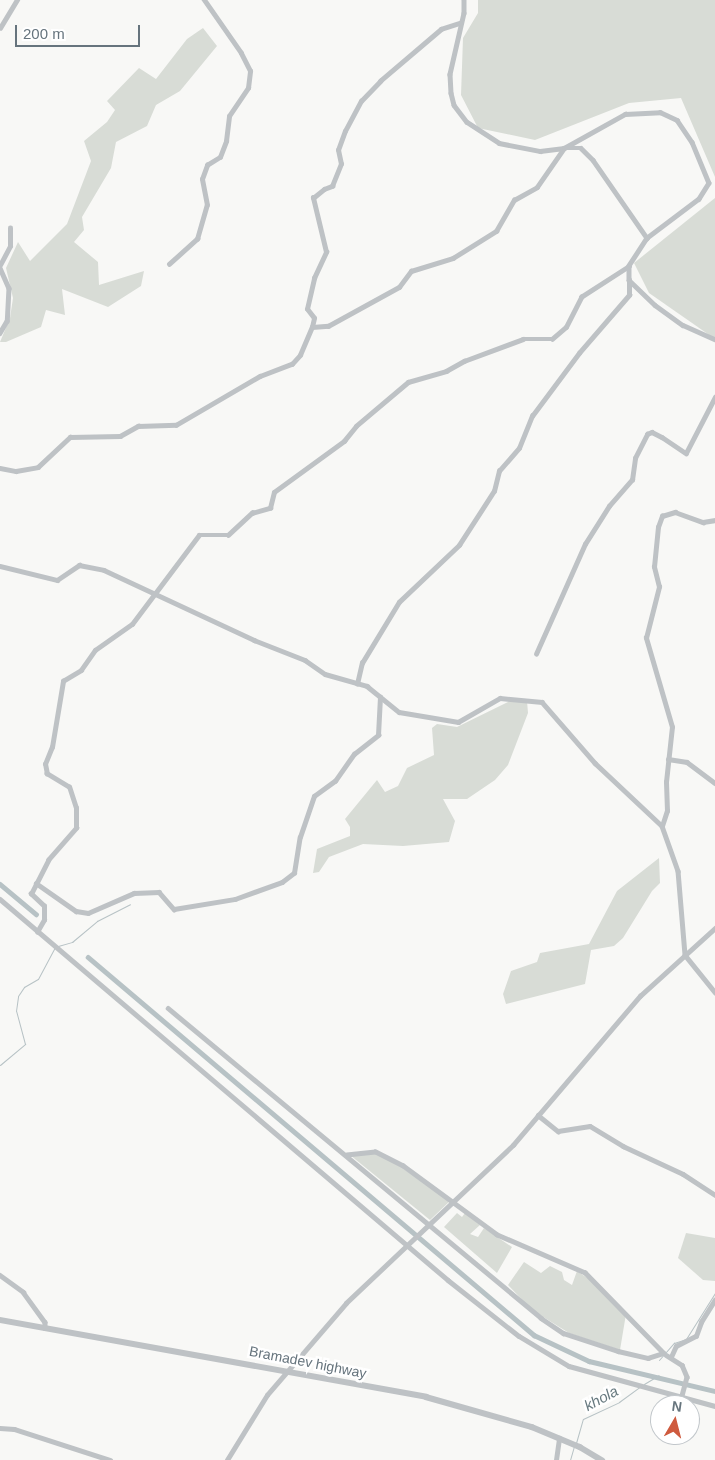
<!DOCTYPE html>
<html>
<head>
<meta charset="utf-8">
<style>
  body { margin:0 }
  #map { position:relative; width:715px; height:1460px; overflow:hidden; background:#f8f8f6; font-family:Arial,sans-serif }
  div>[style] { position:absolute }
  [style*='--x'] { left:calc(var(--x)*1px); top:calc(var(--y)*1px); width:calc(var(--w)*1px); rotate:calc(var(--a)*1deg) }
  .green>* { inset:0; background:#d8dcd6 }
  .stream>* { height:1px; margin:-0.5px; padding:0 0.5px; transform-origin:0.5px; border-radius:0.5px; background:#b7c2c5 }
  .canal>* { height:4.5px; margin:-2.25px; padding:0 2.25px; transform-origin:2.25px; border-radius:2.25px; background:#b7c2c5 }
  .minor>* { height:4.5px; margin:-2.25px; padding:0 2.25px; transform-origin:2.25px; border-radius:2.25px; background:#bec2c5 }
  .tertiary>* { height:5.5px; margin:-2.75px; padding:0 2.75px; transform-origin:2.75px; border-radius:2.75px; background:#bec2c5 }
  span { translate:-50% -50%; white-space:nowrap; text-align:center; line-height:1.15; -webkit-text-stroke:5px #fff; paint-order:stroke }
  .street-label { font-size:14px; color:#66747d }
  .water-label { font-size:15px; color:#67797f; font-style:italic }
  .north { position:absolute; left:650px; top:1395px; width:50px; height:50px; box-sizing:border-box; background:#fff; border:1px solid #c2c7cb; border-radius:50%; rotate:8deg; font-size:14px; font-weight:700; line-height:20px; text-align:center; color:#66747d }
  .north::after { content:''; display:block; margin:auto; width:18px; height:22px; background:#cf5b3f; clip-path:polygon(50% 0,100% 100%,50% 72%,0 100%) }
  .scale { position:absolute; left:15px; top:25px; width:125px; height:22px; box-sizing:border-box; border:2px solid #66747d; border-top:0; padding-left:6px; font-size:15px; line-height:18px; white-space:nowrap; color:#66747d; -webkit-text-stroke:4px #fff; paint-order:stroke }
</style>
</head>
<body>
<div id="map">
  <div class="green">
    <div style="clip-path:polygon(478px 0,715px 0,715px 177px,681px 98px,629px 103px,535px 140px,478px 128px,461px 95px,463px 38px,478px 13px)"></div>
    <div style="clip-path:polygon(203px 28px,217px 46px,180px 91px,156px 105px,147px 126px,116px 142px,111px 168px,82px 217px,84px 230px,74px 242px,98px 262px,99px 285px,144px 271px,141px 286px,108px 307px,62px 289px,65px 315px,46px 310px,41px 327px,6px 342px,0 342px,10px 318px,13px 298px,6px 268px,18px 242px,30px 261px,67px 224px,91px 161px,84px 141px,107px 122px,115px 110px,107px 101px,139px 68px,156px 79px,187px 39px)"></div>
    <div style="clip-path:polygon(715px 198px,715px 339px,649px 293px,634px 263px)"></div>
    <div style="clip-path:polygon(512px 700px,527px 701px,528px 713px,508px 765px,495px 780px,467px 799px,443px 799px,455px 821px,449px 842px,403px 846px,363px 844px,329px 857px,319px 872px,313px 873px,317px 849px,350px 836px,350px 827px,345px 819px,377px 780px,385px 792px,398px 786px,407px 768px,434px 755px,432px 728px,437px 724px,457px 727px)"></div>
    <div style="clip-path:polygon(659px 858px,660px 883px,652px 891px,623px 938px,614px 946px,591px 950px,585px 984px,506px 1004px,503px 994px,511px 971px,537px 962px,540px 953px,589px 944px,617px 891px)"></div>
    <div style="clip-path:polygon(375px 1153px,395px 1163px,450px 1201px,430px 1220px,350px 1155px)"></div>
    <div style="clip-path:polygon(457px 1213px,462px 1217px,465px 1213px,480px 1225px,470px 1234px,478px 1237px,484px 1228px,512px 1247px,497px 1273px,444px 1227px)"></div>
    <div style="clip-path:polygon(686px 1233px,715px 1238px,715px 1281px,703px 1280px,678px 1258px)"></div>
    <div style="clip-path:polygon(524px 1262px,541px 1273px,550px 1266px,562px 1272px,564px 1280px,572px 1285px,577px 1271px,595px 1283px,626px 1314px,620px 1350px,569px 1333px,532px 1310px,508px 1285px)"></div>
  </div>
  <div class="stream">
    <div style="--x:58;--y:946;--w:15;--a:-16"></div>
    <div style="--x:72;--y:942;--w:33;--a:-40"></div>
    <div style="--x:97;--y:921;--w:37;--a:-27"></div>
    <div style="--x:0;--y:1065;--w:33;--a:-40"></div>
    <div style="--x:25;--y:1044;--w:34;--a:-105"></div>
    <div style="--x:16;--y:1011;--w:15;--a:-82"></div>
    <div style="--x:18;--y:996;--w:11;--a:-56"></div>
    <div style="--x:24;--y:987;--w:16;--a:-30"></div>
    <div style="--x:38;--y:979;--w:36;--a:-62"></div>
    <div style="--x:659;--y:1360;--w:23;--a:-49"></div>
    <div style="--x:674;--y:1343;--w:13;--a:-18"></div>
    <div style="--x:686;--y:1339;--w:54;--a:-57.8"></div>
    <div style="--x:644;--y:1384;--w:17;--a:-31"></div>
    <div style="--x:576;--y:1443;--w:25;--a:-74"></div>
    <div style="--x:583;--y:1419;--w:40;--a:-25"></div>
    <div style="--x:619;--y:1402;--w:26;--a:-36"></div>
    <div style="--x:570;--y:1460;--w:15;--a:-74"></div>
  </div>
  <div class="canal">
    <div style="--x:0;--y:884;--w:47;--a:39.8"></div>
    <div style="--x:88;--y:957;--w:585;--a:40.28"></div>
    <div style="--x:534;--y:1335;--w:61;--a:25.3"></div>
    <div style="--x:589;--y:1361;--w:130;--a:13.4"></div>
  </div>
  <div class="minor">
    <div style="--x:464;--y:0;--w:13;--a:90"></div>
    <div style="--x:464;--y:13;--w:63;--a:102.9"></div>
    <div style="--x:450;--y:74;--w:19;--a:87"></div>
    <div style="--x:451;--y:93;--w:12;--a:76"></div>
    <div style="--x:454;--y:105;--w:21;--a:53"></div>
    <div style="--x:467;--y:122;--w:38;--a:33"></div>
    <div style="--x:499;--y:143;--w:42;--a:11"></div>
    <div style="--x:540;--y:151;--w:24;--a:-7"></div>
    <div style="--x:564;--y:148;--w:70;--a:-29.1"></div>
    <div style="--x:625;--y:114;--w:35;--a:-3"></div>
    <div style="--x:660;--y:112;--w:19;--a:25"></div>
    <div style="--x:677;--y:120;--w:27;--a:56"></div>
    <div style="--x:692;--y:142;--w:44;--a:67.5"></div>
    <div style="--x:709;--y:183;--w:19;--a:122"></div>
    <div style="--x:699;--y:199;--w:65;--a:143.1"></div>
    <div style="--x:647;--y:238;--w:33;--a:123"></div>
    <div style="--x:629;--y:266;--w:14;--a:90"></div>
    <div style="--x:629;--y:280;--w:36;--a:44"></div>
    <div style="--x:655;--y:305;--w:34;--a:36"></div>
    <div style="--x:683;--y:325;--w:35;--a:24"></div>
    <div style="--x:0;--y:28;--w:33;--a:-59"></div>
    <div style="--x:169;--y:264;--w:38;--a:-42"></div>
    <div style="--x:197;--y:239;--w:35;--a:-74"></div>
    <div style="--x:207;--y:205;--w:26;--a:-101"></div>
    <div style="--x:202;--y:179;--w:15;--a:-70"></div>
    <div style="--x:207;--y:165;--w:15;--a:-32"></div>
    <div style="--x:220;--y:157;--w:17;--a:-69"></div>
    <div style="--x:226;--y:141;--w:25;--a:-83"></div>
    <div style="--x:229;--y:116;--w:34;--a:-56"></div>
    <div style="--x:248;--y:88;--w:17;--a:-83"></div>
    <div style="--x:250;--y:71;--w:20;--a:-117"></div>
    <div style="--x:241;--y:53;--w:65;--a:-124.9"></div>
    <div style="--x:0;--y:265;--w:21;--a:-62"></div>
    <div style="--x:10;--y:246;--w:18;--a:-90"></div>
    <div style="--x:0;--y:268;--w:22;--a:66"></div>
    <div style="--x:9;--y:288;--w:33;--a:93"></div>
    <div style="--x:7;--y:321;--w:14;--a:120"></div>
    <div style="--x:312;--y:327;--w:9;--a:-77"></div>
    <div style="--x:314;--y:318;--w:11;--a:-128"></div>
    <div style="--x:307;--y:309;--w:32;--a:-77"></div>
    <div style="--x:314;--y:278;--w:29;--a:-65"></div>
    <div style="--x:326;--y:252;--w:56;--a:-103.5"></div>
    <div style="--x:313;--y:198;--w:14;--a:-39"></div>
    <div style="--x:324;--y:189;--w:9;--a:-21"></div>
    <div style="--x:332;--y:186;--w:24;--a:-68"></div>
    <div style="--x:341;--y:164;--w:14;--a:-102"></div>
    <div style="--x:338;--y:150;--w:20;--a:-70"></div>
    <div style="--x:345;--y:131;--w:34;--a:-62"></div>
    <div style="--x:361;--y:101;--w:28;--a:-46"></div>
    <div style="--x:380;--y:81;--w:80;--a:-40.4"></div>
    <div style="--x:441;--y:29;--w:20;--a:-18"></div>
    <div style="--x:0;--y:468;--w:16;--a:11"></div>
    <div style="--x:16;--y:471;--w:22;--a:-10"></div>
    <div style="--x:38;--y:467;--w:44;--a:-43.2"></div>
    <div style="--x:70;--y:437;--w:50;--a:-1.1"></div>
    <div style="--x:120;--y:436;--w:21;--a:-29"></div>
    <div style="--x:138;--y:426;--w:38;--a:-2"></div>
    <div style="--x:176;--y:425;--w:97;--a:-30.3"></div>
    <div style="--x:260;--y:376;--w:34;--a:-21"></div>
    <div style="--x:292;--y:364;--w:12;--a:-48"></div>
    <div style="--x:300;--y:355;--w:30;--a:-67"></div>
    <div style="--x:312;--y:327;--w:16;--a:-4"></div>
    <div style="--x:328;--y:326;--w:81;--a:-28.8"></div>
    <div style="--x:399;--y:287;--w:20;--a:-53"></div>
    <div style="--x:411;--y:271;--w:44;--a:-17.2"></div>
    <div style="--x:453;--y:258;--w:51;--a:-32.1"></div>
    <div style="--x:496;--y:231;--w:36;--a:-60"></div>
    <div style="--x:514;--y:200;--w:26;--a:-29"></div>
    <div style="--x:537;--y:187;--w:47;--a:-55.3"></div>
    <div style="--x:564;--y:148;--w:17;--a:0"></div>
    <div style="--x:581;--y:148;--w:17;--a:45"></div>
    <div style="--x:593;--y:160;--w:95;--a:55.3"></div>
    <div style="--x:0;--y:566;--w:59;--a:13.8"></div>
    <div style="--x:57;--y:580;--w:27;--a:-34"></div>
    <div style="--x:79;--y:565;--w:25;--a:11"></div>
    <div style="--x:104;--y:570;--w:166;--a:25"></div>
    <div style="--x:254;--y:640;--w:55;--a:21.4"></div>
    <div style="--x:305;--y:660;--w:24;--a:35"></div>
    <div style="--x:325;--y:674;--w:44;--a:15.9"></div>
    <div style="--x:367;--y:686;--w:41;--a:39.1"></div>
    <div style="--x:399;--y:712;--w:60;--a:9.6"></div>
    <div style="--x:458;--y:722;--w:48;--a:-29.7"></div>
    <div style="--x:500;--y:698;--w:42;--a:5.4"></div>
    <div style="--x:542;--y:702;--w:81;--a:49"></div>
    <div style="--x:595;--y:763;--w:92;--a:43.2"></div>
    <div style="--x:662;--y:826;--w:48;--a:70.4"></div>
    <div style="--x:678;--y:871;--w:84;--a:85.2"></div>
    <div style="--x:685;--y:955;--w:48;--a:51"></div>
    <div style="--x:536;--y:654;--w:120;--a:-66"></div>
    <div style="--x:585;--y:544;--w:45;--a:-57.7"></div>
    <div style="--x:609;--y:506;--w:35;--a:-49"></div>
    <div style="--x:632;--y:480;--w:22;--a:-82"></div>
    <div style="--x:635;--y:458;--w:27;--a:-63"></div>
    <div style="--x:647;--y:434;--w:5;--a:-22"></div>
    <div style="--x:652;--y:432;--w:11;--a:27"></div>
    <div style="--x:662;--y:437;--w:29;--a:34"></div>
    <div style="--x:686;--y:453;--w:63;--a:-62.6"></div>
    <div style="--x:357;--y:684;--w:22;--a:-77"></div>
    <div style="--x:362;--y:663;--w:71;--a:-58.8"></div>
    <div style="--x:399;--y:602;--w:83;--a:-43.5"></div>
    <div style="--x:459;--y:545;--w:64;--a:-57.1"></div>
    <div style="--x:494;--y:491;--w:21;--a:-76"></div>
    <div style="--x:499;--y:471;--w:30;--a:-49"></div>
    <div style="--x:519;--y:448;--w:35;--a:-68"></div>
    <div style="--x:532;--y:416;--w:79;--a:-53.3"></div>
    <div style="--x:579;--y:353;--w:77;--a:-49.2"></div>
    <div style="--x:629;--y:295;--w:15;--a:-90"></div>
    <div style="--x:668;--y:759;--w:19;--a:9"></div>
    <div style="--x:687;--y:762;--w:35;--a:37"></div>
    <div style="--x:662;--y:826;--w:16;--a:-72"></div>
    <div style="--x:667;--y:811;--w:29;--a:-92"></div>
    <div style="--x:666;--y:782;--w:55;--a:-83.8"></div>
    <div style="--x:672;--y:727;--w:93;--a:-106.3"></div>
    <div style="--x:646;--y:638;--w:53;--a:-75.7"></div>
    <div style="--x:659;--y:587;--w:21;--a:-104"></div>
    <div style="--x:654;--y:567;--w:40;--a:-84.3"></div>
    <div style="--x:658;--y:527;--w:12;--a:-70"></div>
    <div style="--x:662;--y:516;--w:14;--a:-17"></div>
    <div style="--x:675;--y:512;--w:30;--a:20"></div>
    <div style="--x:703;--y:522;--w:12;--a:-9"></div>
    <div style="--x:36;--y:883;--w:49;--a:35"></div>
    <div style="--x:76;--y:911;--w:12;--a:9"></div>
    <div style="--x:88;--y:913;--w:50;--a:-23.5"></div>
    <div style="--x:134;--y:893;--w:25;--a:-2"></div>
    <div style="--x:159;--y:892;--w:23;--a:49"></div>
    <div style="--x:174;--y:909;--w:62;--a:-9.3"></div>
    <div style="--x:235;--y:899;--w:50;--a:-19.9"></div>
    <div style="--x:282;--y:882;--w:15;--a:-37"></div>
    <div style="--x:294;--y:873;--w:36;--a:-81"></div>
    <div style="--x:300;--y:837;--w:43;--a:-71.1"></div>
    <div style="--x:314;--y:796;--w:26;--a:-36"></div>
    <div style="--x:335;--y:781;--w:33;--a:-55"></div>
    <div style="--x:354;--y:754;--w:31;--a:-38"></div>
    <div style="--x:378;--y:735;--w:38;--a:-87"></div>
    <div style="--x:0;--y:899;--w:588;--a:40.38"></div>
    <div style="--x:448;--y:1280;--w:90;--a:38.3"></div>
    <div style="--x:519;--y:1336;--w:58;--a:31"></div>
    <div style="--x:569;--y:1366;--w:151;--a:15.3"></div>
    <div style="--x:37;--y:932;--w:14;--a:-60"></div>
    <div style="--x:44;--y:920;--w:14;--a:-90"></div>
    <div style="--x:44;--y:906;--w:18;--a:-137"></div>
    <div style="--x:31;--y:894;--w:38;--a:-63"></div>
    <div style="--x:48;--y:860;--w:43;--a:-48.8"></div>
    <div style="--x:76;--y:828;--w:20;--a:-90"></div>
    <div style="--x:76;--y:808;--w:22;--a:-108"></div>
    <div style="--x:69;--y:787;--w:26;--a:-149"></div>
    <div style="--x:47;--y:774;--w:10;--a:-101"></div>
    <div style="--x:45;--y:764;--w:18;--a:-68"></div>
    <div style="--x:52;--y:747;--w:67;--a:-80.5"></div>
    <div style="--x:63;--y:681;--w:21;--a:-31"></div>
    <div style="--x:81;--y:670;--w:24;--a:-55"></div>
    <div style="--x:95;--y:650;--w:45;--a:-35.1"></div>
    <div style="--x:132;--y:624;--w:111;--a:-53"></div>
    <div style="--x:199;--y:535;--w:29;--a:0"></div>
    <div style="--x:228;--y:535;--w:33;--a:-43"></div>
    <div style="--x:252;--y:513;--w:19;--a:-16"></div>
    <div style="--x:270;--y:508;--w:16;--a:-76"></div>
    <div style="--x:274;--y:492;--w:87;--a:-36.1"></div>
    <div style="--x:344;--y:441;--w:19;--a:-51"></div>
    <div style="--x:356;--y:426;--w:68;--a:-40.2"></div>
    <div style="--x:408;--y:382;--w:40;--a:-16"></div>
    <div style="--x:446;--y:371;--w:21;--a:-29"></div>
    <div style="--x:464;--y:361;--w:63;--a:-20.4"></div>
    <div style="--x:523;--y:339;--w:29;--a:0"></div>
    <div style="--x:552;--y:339;--w:18;--a:-41"></div>
    <div style="--x:566;--y:327;--w:34;--a:-63"></div>
    <div style="--x:581;--y:297;--w:57;--a:-32.9"></div>
    <div style="--x:168;--y:1008;--w:485;--a:39.7"></div>
    <div style="--x:541;--y:1318;--w:27;--a:34"></div>
    <div style="--x:563;--y:1333;--w:58;--a:18.1"></div>
    <div style="--x:618;--y:1351;--w:31;--a:13"></div>
    <div style="--x:648;--y:1358;--w:16;--a:-18"></div>
    <div style="--x:663;--y:1353;--w:112;--a:-134.3"></div>
    <div style="--x:585;--y:1273;--w:96;--a:-156.6"></div>
    <div style="--x:497;--y:1235;--w:117;--a:-143.7"></div>
    <div style="--x:403;--y:1166;--w:31;--a:-153"></div>
    <div style="--x:375;--y:1152;--w:28;--a:174"></div>
    <div style="--x:538;--y:1115;--w:26;--a:39"></div>
    <div style="--x:558;--y:1131;--w:32;--a:-9"></div>
    <div style="--x:590;--y:1126;--w:39;--a:31"></div>
    <div style="--x:623;--y:1146;--w:66;--a:25"></div>
    <div style="--x:683;--y:1174;--w:38;--a:33"></div>
    <div style="--x:0;--y:1275;--w:29;--a:36"></div>
    <div style="--x:23;--y:1292;--w:37;--a:54"></div>
    <div style="--x:45;--y:1322;--w:6;--a:90"></div>
    <div style="--x:666;--y:1355;--w:19;--a:32"></div>
    <div style="--x:682;--y:1365;--w:13;--a:67"></div>
    <div style="--x:687;--y:1377;--w:20;--a:105"></div>
    <div style="--x:671;--y:1357;--w:12;--a:-66"></div>
    <div style="--x:676;--y:1346;--w:22;--a:-27"></div>
    <div style="--x:696;--y:1336;--w:15;--a:-70"></div>
    <div style="--x:701;--y:1322;--w:26;--a:-58"></div>
    <div style="--x:0;--y:1428;--w:14;--a:4"></div>
    <div style="--x:14;--y:1429;--w:101;--a:17.9"></div>
    <div style="--x:227;--y:1460;--w:76;--a:-58.4"></div>
    <div style="--x:267;--y:1395;--w:121;--a:-49.3"></div>
    <div style="--x:346;--y:1303;--w:230;--a:-43.4"></div>
    <div style="--x:513;--y:1145;--w:196;--a:-49.6"></div>
    <div style="--x:640;--y:996;--w:101;--a:-42.2"></div>
    <div style="--x:556;--y:1460;--w:22;--a:-82"></div>
  </div>
  <div class="tertiary">
    <div style="--x:0;--y:1320;--w:433;--a:10.2"></div>
    <div style="--x:426;--y:1397;--w:110;--a:15.8"></div>
    <div style="--x:532;--y:1427;--w:52;--a:22.6"></div>
    <div style="--x:580;--y:1447;--w:26;--a:31"></div>
  </div>
  <div class="street-label">
    <span style="left:308px;top:1362px;rotate:11deg">Bramadev highway</span>
  </div>
  <div class="water-label">
    <span style="left:601px;top:1398px;rotate:-28deg">khola</span>
  </div>
  <div class="north">N</div>
  <div class="scale">200 m</div>
</div>
</body>
</html>
